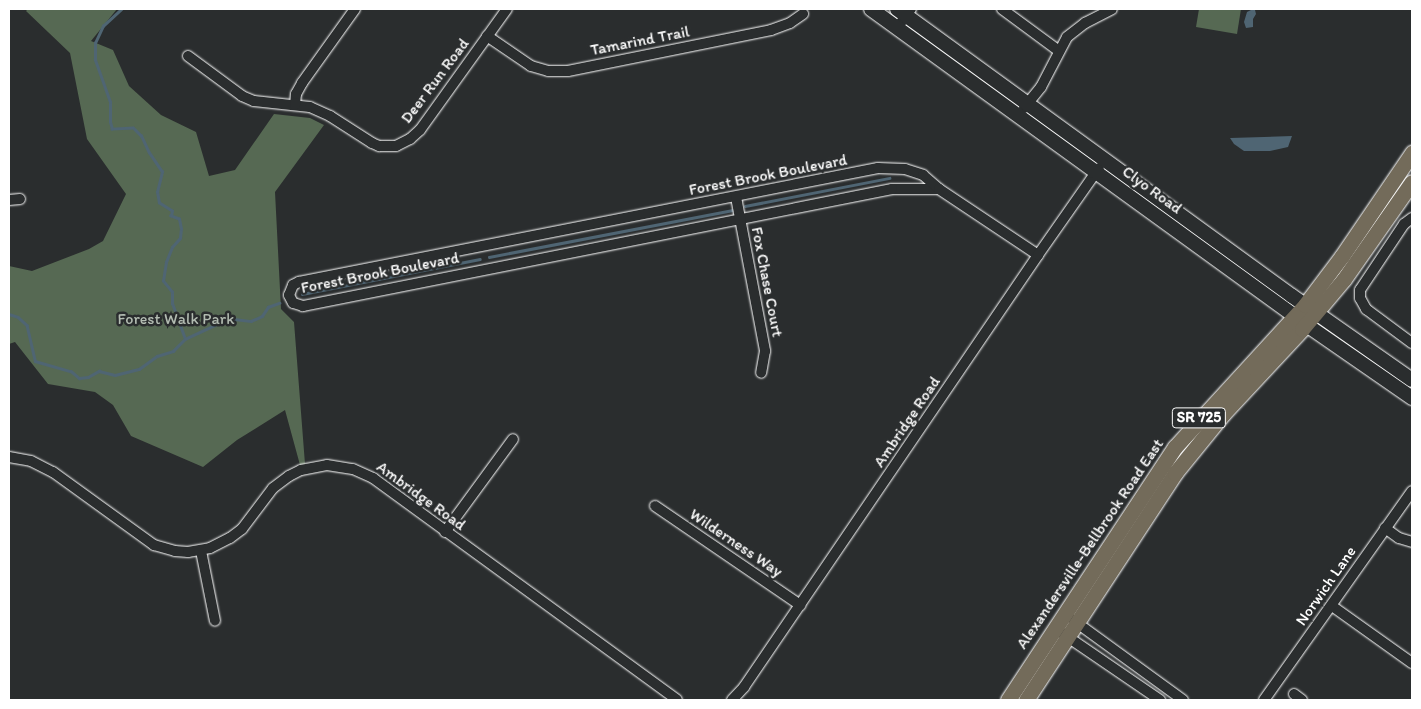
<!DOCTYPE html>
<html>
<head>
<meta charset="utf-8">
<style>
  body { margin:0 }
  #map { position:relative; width:1421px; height:709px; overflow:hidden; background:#2a2d2e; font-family:Itim,sans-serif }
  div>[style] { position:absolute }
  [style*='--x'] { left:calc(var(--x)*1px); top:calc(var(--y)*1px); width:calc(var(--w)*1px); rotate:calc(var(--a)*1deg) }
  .green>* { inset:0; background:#566953 }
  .water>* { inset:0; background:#4f6573 }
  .stream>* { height:2.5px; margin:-1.25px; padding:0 1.25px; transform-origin:1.25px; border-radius:1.25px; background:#4f6573 }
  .roads { filter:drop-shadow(0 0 1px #fff) drop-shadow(0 0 1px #fff) }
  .street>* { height:10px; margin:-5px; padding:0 5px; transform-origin:5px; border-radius:5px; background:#2a2d2e }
  .secondary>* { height:14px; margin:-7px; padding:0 7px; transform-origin:7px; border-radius:7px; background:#2a2d2e }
  .primary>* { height:15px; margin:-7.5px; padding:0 7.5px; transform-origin:7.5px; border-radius:7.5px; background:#736b5a }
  span { translate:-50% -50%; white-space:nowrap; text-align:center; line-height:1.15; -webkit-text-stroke:5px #2a2d2e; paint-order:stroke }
  .shield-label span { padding:1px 4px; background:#2a2d2e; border:1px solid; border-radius:4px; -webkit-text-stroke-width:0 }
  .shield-label { font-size:15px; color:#fff; font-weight:700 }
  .street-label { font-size:16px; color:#fff }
  .park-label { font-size:16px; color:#b3bcb2 }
  .frame { position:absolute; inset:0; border:10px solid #fff; pointer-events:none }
</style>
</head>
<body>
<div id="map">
  <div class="green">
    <div style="clip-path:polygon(28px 9px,117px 9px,91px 41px,113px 50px,129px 86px,161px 115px,196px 132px,209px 176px,235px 170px,274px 114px,310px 118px,324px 125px,275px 192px,281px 309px,294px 322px,305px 464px,300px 465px,285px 410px,237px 440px,203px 467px,131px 436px,113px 405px,95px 392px,48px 384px,15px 342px,9px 344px,9px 266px,32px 271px,89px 249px,103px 241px,126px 194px,87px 139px,70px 53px,26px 11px)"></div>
    <div style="clip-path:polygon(1199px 9px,1241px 9px,1237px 34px,1196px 27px)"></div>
  </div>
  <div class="water">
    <div style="clip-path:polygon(1251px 10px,1255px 10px,1256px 14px,1253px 19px,1253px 27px,1246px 28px,1244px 22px,1247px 12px)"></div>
    <div style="clip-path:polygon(1292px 136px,1288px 147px,1270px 151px,1244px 151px,1234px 144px,1230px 138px)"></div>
  </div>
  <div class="stream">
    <div style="--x:745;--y:206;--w:147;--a:-11"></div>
    <div style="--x:489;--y:257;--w:248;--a:-10.9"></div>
    <div style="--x:302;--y:294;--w:181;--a:-11.1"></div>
    <div style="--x:9;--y:314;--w:9;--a:18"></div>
    <div style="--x:18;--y:317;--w:12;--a:42"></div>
    <div style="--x:27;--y:325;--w:37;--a:77"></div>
    <div style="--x:35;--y:361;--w:37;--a:16"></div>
    <div style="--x:71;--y:371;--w:11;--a:41"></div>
    <div style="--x:79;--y:378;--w:9;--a:-6"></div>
    <div style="--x:88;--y:377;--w:13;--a:-29"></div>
    <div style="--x:99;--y:371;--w:16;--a:14"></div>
    <div style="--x:115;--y:375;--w:25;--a:-14"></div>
    <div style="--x:139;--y:369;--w:22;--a:-36"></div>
    <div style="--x:157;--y:356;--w:17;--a:-17"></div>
    <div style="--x:173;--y:351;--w:17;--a:-45"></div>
    <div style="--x:185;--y:339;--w:37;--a:-110"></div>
    <div style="--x:172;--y:304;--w:12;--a:-90"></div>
    <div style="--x:172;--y:292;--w:14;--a:-129"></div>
    <div style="--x:163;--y:281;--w:19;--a:-81"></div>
    <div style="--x:166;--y:262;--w:16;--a:-68"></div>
    <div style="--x:172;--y:247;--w:12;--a:-48"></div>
    <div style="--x:180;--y:238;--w:9;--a:-84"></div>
    <div style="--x:181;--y:229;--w:10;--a:-101"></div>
    <div style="--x:179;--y:219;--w:9;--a:-159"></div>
    <div style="--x:171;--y:216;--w:5;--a:-79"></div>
    <div style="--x:172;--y:211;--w:15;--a:-148"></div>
    <div style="--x:159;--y:203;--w:11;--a:-100"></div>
    <div style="--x:157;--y:192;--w:21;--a:-76"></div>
    <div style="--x:162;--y:172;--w:23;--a:-124"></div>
    <div style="--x:149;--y:153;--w:19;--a:-115"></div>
    <div style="--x:141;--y:136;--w:11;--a:-135"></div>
    <div style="--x:133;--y:128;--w:21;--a:177"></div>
    <div style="--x:112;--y:129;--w:7;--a:-106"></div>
    <div style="--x:110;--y:122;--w:20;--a:-90"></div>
    <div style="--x:110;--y:102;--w:45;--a:-109.7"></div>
    <div style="--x:95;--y:60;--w:17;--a:-90"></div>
    <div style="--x:95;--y:43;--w:19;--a:-65"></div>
    <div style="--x:103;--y:26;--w:25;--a:-43"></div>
    <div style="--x:185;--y:339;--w:38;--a:-25"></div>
    <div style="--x:220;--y:323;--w:15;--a:-16"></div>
    <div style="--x:234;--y:319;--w:17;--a:7"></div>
    <div style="--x:251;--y:321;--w:12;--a:-24"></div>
    <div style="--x:262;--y:316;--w:11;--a:-56"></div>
    <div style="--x:268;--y:307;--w:12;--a:-20"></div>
  </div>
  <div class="roads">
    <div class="street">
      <div style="--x:1002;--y:9;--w:71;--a:36.4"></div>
      <div style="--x:897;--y:28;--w:24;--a:-54"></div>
      <div style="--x:487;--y:36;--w:53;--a:34.3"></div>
      <div style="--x:531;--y:66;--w:18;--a:16"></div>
      <div style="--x:548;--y:71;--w:20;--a:0"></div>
      <div style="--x:568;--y:71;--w:207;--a:-11.4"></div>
      <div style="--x:771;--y:30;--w:20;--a:-20"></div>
      <div style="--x:790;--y:23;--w:16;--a:-35"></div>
      <div style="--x:188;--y:56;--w:67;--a:36.5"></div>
      <div style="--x:242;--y:96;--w:13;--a:23"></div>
      <div style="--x:254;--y:101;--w:56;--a:6.1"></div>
      <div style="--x:310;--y:107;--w:22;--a:24"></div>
      <div style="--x:330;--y:116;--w:50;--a:32.7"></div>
      <div style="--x:372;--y:143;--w:8;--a:23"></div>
      <div style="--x:379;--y:146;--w:17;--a:0"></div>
      <div style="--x:396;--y:146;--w:16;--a:-27"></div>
      <div style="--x:410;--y:139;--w:13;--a:-42"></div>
      <div style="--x:420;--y:130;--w:149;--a:-54.3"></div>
      <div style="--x:295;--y:105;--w:11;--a:-85"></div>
      <div style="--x:296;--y:94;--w:13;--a:-61"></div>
      <div style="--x:302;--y:83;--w:91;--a:-54.4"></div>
      <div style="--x:1024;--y:108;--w:27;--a:-51"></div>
      <div style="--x:1041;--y:87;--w:56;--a:-62.5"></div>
      <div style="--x:1067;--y:37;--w:23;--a:-38"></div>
      <div style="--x:1085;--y:23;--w:30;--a:-27"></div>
      <div style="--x:939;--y:189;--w:47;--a:180"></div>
      <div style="--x:892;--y:189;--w:601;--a:168.76"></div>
      <div style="--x:303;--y:306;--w:10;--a:-163"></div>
      <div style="--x:293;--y:303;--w:9;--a:-117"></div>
      <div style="--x:289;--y:295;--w:11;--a:-68"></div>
      <div style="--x:293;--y:285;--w:7;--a:-27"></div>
      <div style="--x:299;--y:282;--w:590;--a:-11.14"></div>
      <div style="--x:878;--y:168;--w:27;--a:2"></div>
      <div style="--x:905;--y:169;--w:19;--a:18"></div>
      <div style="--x:923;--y:175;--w:21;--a:41"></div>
      <div style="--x:939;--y:189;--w:119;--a:33.7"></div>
      <div style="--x:736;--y:197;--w:157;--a:79.3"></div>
      <div style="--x:765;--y:351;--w:22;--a:100"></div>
      <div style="--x:9;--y:200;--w:11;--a:-5"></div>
      <div style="--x:1412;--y:218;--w:10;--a:143"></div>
      <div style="--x:1404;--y:224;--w:79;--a:123.7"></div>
      <div style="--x:1360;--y:290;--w:8;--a:90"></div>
      <div style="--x:1360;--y:298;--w:13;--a:61"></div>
      <div style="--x:1366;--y:309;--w:57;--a:36.5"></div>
      <div style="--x:9;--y:457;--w:22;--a:10"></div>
      <div style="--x:31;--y:461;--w:25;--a:27"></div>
      <div style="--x:53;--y:472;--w:125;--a:35.9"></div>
      <div style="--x:154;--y:545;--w:22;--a:16"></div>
      <div style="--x:175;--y:551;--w:13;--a:4"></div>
      <div style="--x:188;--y:552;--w:22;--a:-10"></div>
      <div style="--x:210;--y:548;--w:22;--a:-27"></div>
      <div style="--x:230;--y:538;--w:15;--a:-37"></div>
      <div style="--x:242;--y:529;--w:51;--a:-52.9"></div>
      <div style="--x:273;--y:488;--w:20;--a:-37"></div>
      <div style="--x:289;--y:476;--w:13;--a:-27"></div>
      <div style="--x:301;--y:470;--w:26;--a:-11"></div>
      <div style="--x:327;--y:465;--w:26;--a:9"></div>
      <div style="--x:353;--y:469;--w:22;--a:24"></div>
      <div style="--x:373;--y:478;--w:376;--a:36.1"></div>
      <div style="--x:655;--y:506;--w:176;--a:34.3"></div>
      <div style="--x:1385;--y:528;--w:17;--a:36"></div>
      <div style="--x:1399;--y:538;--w:14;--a:17"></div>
      <div style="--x:445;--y:532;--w:115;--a:-53.8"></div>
      <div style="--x:201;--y:551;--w:71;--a:78.7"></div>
      <div style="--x:1332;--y:606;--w:98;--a:35.5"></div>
      <div style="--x:1073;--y:620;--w:136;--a:36"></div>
      <div style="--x:1062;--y:633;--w:119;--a:34.4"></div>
      <div style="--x:1294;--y:694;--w:10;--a:37"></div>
      <div style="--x:732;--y:700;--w:18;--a:-47"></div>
      <div style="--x:744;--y:687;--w:523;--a:-55.76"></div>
      <div style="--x:1038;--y:255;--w:106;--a:-55"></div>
      <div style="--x:1264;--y:700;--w:256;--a:-54.7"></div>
    </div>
    <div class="secondary">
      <div style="--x:871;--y:9;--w:543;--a:35.94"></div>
      <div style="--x:1311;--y:328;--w:123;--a:34.7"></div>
      <div style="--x:897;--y:9;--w:488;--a:36"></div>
      <div style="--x:1292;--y:296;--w:146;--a:35"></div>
    </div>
    <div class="primary">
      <div style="--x:1008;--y:700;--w:303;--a:-56.6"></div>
      <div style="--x:1175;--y:447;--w:193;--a:-47.5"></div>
      <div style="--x:1305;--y:305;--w:61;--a:-52.9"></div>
      <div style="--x:1342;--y:256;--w:125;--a:-55.8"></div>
      <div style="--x:1026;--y:700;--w:272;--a:-56.7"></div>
      <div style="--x:1175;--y:473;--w:76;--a:-50.9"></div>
      <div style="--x:1223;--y:414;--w:116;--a:-47.1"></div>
      <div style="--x:1302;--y:329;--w:65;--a:-50"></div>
      <div style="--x:1344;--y:279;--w:118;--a:-55"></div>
    </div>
  </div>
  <div class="shield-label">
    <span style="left:1199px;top:418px">SR 725</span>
  </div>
  <div class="street-label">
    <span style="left:640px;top:41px;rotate:-11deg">Tamarind Trail</span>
    <span style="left:435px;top:81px;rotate:-53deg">Deer Run Road</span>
    <span style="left:768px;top:175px;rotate:-11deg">Forest Brook Boulevard</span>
    <span style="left:1152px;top:190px;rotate:36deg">Clyo Road</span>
    <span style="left:380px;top:273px;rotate:-11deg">Forest Brook Boulevard</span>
    <span style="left:767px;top:282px;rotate:79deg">Fox Chase Court</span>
    <span style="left:907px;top:422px;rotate:-56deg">Ambridge Road</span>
    <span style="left:421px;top:496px;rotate:36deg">Ambridge Road</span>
    <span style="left:736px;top:543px;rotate:34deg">Wilderness Way</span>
    <span style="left:1090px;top:544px;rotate:-56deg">Alexandersville-Bellbrook Road East</span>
    <span style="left:1326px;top:586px;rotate:-55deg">Norwich Lane</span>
  </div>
  <div class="park-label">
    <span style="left:176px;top:319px">Forest Walk Park</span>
  </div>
  <div class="frame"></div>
</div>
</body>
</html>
